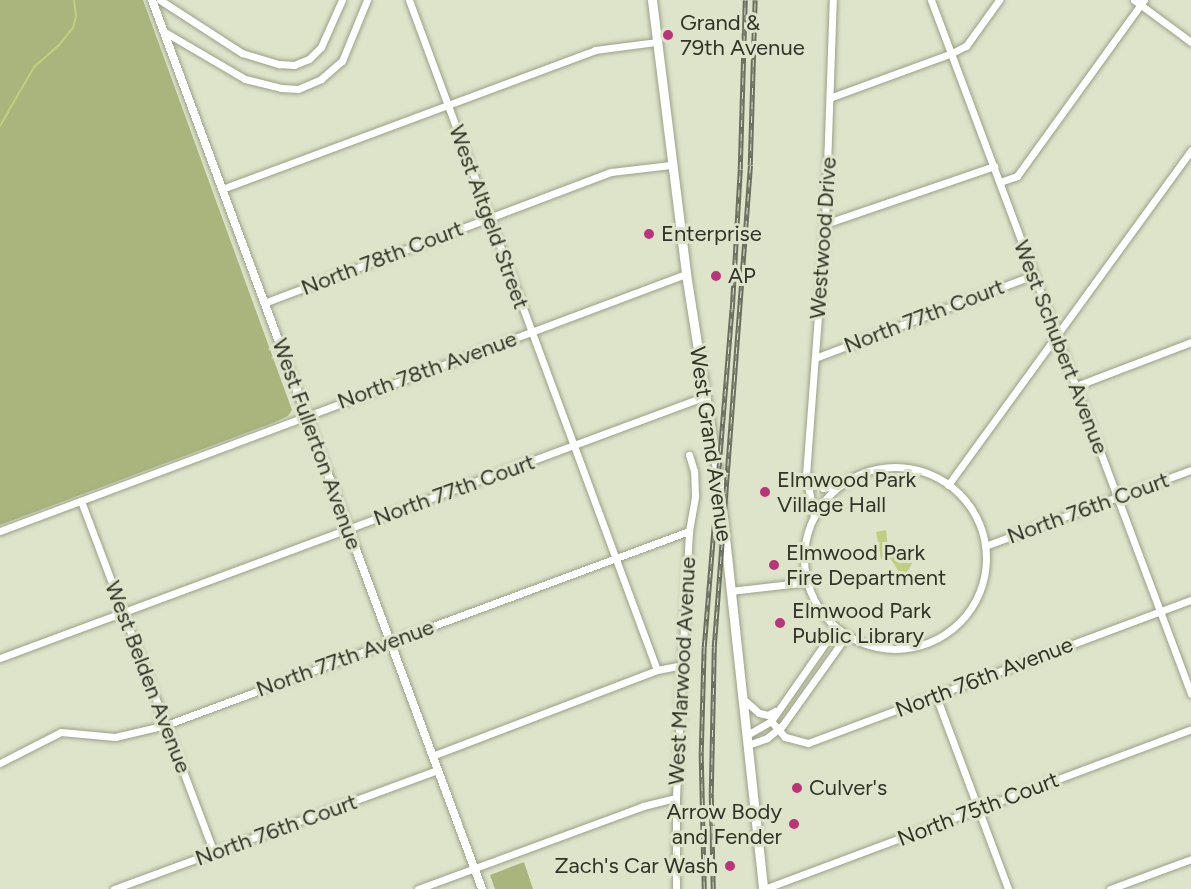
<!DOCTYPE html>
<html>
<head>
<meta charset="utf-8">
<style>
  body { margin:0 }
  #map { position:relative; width:1191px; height:889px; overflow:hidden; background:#dee4ca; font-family:Figtree,sans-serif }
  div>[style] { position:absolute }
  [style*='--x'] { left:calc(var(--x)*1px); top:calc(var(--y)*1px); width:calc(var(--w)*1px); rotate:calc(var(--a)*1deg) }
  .green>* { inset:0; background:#a9b57d }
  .water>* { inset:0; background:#c0cf7f }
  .stream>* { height:2px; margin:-1px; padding:0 1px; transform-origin:1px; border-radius:1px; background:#c0cf7f }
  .roads { filter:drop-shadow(0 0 2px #9ba088) drop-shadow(0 0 2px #9ba088) }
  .minor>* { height:7px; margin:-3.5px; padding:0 3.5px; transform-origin:3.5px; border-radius:3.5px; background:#fff }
  .minor>.ring { margin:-3.5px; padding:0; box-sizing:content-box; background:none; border:7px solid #fff; border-radius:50% }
  .tertiary>* { height:8px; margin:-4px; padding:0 4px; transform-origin:4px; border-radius:4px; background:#fff }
  .secondary>* { height:9px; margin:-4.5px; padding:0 4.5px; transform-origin:4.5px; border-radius:4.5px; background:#fff }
  .rail>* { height:4.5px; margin-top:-2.25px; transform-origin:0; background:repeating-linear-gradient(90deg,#dee4ca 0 7px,#6b6f5f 0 14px); box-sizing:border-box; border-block:2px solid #6b6f5f }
  .dots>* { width:16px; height:16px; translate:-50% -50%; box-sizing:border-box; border:3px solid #dee4ca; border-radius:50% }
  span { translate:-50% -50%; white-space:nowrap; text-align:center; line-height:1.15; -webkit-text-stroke:6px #dee4ca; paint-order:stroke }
  .poi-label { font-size:22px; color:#313329 }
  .left { translate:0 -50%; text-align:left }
  .right { translate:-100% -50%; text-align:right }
  .street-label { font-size:22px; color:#313329 }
</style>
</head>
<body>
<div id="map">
  <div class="green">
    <div style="clip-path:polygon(0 0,143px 0,292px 410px,288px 416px,273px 423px,0 525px)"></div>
    <div style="clip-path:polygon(524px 862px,533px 889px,495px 889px,490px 875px)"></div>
  </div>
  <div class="water">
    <div style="clip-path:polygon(886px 530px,888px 547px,897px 553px,915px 557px,908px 571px,901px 575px,890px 558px,881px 559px,876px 532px)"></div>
  </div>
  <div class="stream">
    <div style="--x:0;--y:126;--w:68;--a:-60"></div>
    <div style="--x:34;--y:67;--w:33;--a:-41"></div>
    <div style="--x:59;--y:45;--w:22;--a:-51"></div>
    <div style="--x:73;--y:28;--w:12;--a:-76"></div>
    <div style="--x:76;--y:16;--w:16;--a:-97"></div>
  </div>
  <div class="roads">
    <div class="minor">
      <div style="--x:160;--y:0;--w:98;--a:32.9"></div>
      <div style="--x:242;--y:53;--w:39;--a:17"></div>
      <div style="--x:279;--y:64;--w:15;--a:4"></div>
      <div style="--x:294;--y:65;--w:16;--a:-22"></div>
      <div style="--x:309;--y:59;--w:17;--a:-45"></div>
      <div style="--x:321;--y:47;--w:51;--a:-65.9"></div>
      <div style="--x:409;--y:0;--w:714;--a:69.69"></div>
      <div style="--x:931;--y:0;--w:741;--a:69.46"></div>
      <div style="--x:1134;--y:0;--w:71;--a:36.4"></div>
      <div style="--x:163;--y:31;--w:95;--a:30.3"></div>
      <div style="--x:245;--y:79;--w:37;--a:14"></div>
      <div style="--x:281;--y:88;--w:17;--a:3"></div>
      <div style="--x:298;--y:89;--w:25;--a:-23"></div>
      <div style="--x:321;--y:79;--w:28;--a:-41"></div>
      <div style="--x:342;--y:61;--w:66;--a:-67.7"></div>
      <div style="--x:832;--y:97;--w:128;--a:-20.1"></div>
      <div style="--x:952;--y:53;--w:16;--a:-27"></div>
      <div style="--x:966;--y:46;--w:57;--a:-54.3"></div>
      <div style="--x:1000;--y:182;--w:18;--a:-19"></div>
      <div style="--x:1017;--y:176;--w:217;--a:-54.2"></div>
      <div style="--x:222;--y:189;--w:398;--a:-20.4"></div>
      <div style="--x:595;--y:50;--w:63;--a:-7.4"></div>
      <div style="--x:825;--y:224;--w:179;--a:-18.9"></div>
      <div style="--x:264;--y:303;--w:371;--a:-20.7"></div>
      <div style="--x:611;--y:172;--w:60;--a:-6.7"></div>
      <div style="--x:815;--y:358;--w:233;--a:-20.8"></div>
      <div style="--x:1076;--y:386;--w:123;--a:-20.9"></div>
      <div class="ring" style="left:804px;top:467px;width:175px;height:175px"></div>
      <div style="--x:806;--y:475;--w:21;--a:37"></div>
      <div style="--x:823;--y:488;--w:13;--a:-9"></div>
      <div style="--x:948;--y:485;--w:414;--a:-54"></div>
      <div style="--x:81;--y:501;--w:376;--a:69.3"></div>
      <div style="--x:814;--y:517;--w:43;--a:-100.8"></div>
      <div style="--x:806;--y:475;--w:252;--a:-85.7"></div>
      <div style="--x:825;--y:224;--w:224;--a:-88"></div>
      <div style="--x:0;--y:531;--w:733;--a:-20.54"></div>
      <div style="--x:985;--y:546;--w:220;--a:-20.3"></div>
      <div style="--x:730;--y:591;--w:79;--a:-6.6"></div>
      <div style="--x:0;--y:658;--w:753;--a:-20.36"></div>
      <div style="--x:936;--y:696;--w:206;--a:69.5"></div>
      <div style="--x:743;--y:699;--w:21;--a:41"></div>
      <div style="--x:759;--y:713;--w:9;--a:13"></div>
      <div style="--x:768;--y:715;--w:8;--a:-30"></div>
      <div style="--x:771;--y:721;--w:21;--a:49"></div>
      <div style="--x:785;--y:737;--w:24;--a:15"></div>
      <div style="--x:808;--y:743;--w:409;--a:-20.5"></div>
      <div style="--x:747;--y:735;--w:28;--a:-30"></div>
      <div style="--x:771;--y:721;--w:100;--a:-55.2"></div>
      <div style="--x:828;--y:639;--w:14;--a:-45"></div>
      <div style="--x:748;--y:745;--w:20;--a:-20"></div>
      <div style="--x:767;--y:738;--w:19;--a:-39"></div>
      <div style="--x:782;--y:726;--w:112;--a:-54.5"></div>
      <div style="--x:432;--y:756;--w:241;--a:-20.9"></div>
      <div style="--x:657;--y:670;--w:25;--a:-11"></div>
      <div style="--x:0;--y:763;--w:68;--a:-26.9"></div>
      <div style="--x:61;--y:732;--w:54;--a:5.3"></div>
      <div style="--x:115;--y:737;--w:52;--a:-13.2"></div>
      <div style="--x:166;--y:725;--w:558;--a:-20.35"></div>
      <div style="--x:114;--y:889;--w:345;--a:-20.2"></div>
      <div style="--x:418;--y:889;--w:240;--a:-20.2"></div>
      <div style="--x:643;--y:806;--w:34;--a:-14"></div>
      <div style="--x:676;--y:889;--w:91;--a:-90"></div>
      <div style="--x:676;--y:798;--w:133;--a:-87.4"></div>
      <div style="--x:682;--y:665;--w:134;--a:-87"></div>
      <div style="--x:689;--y:531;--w:36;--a:-80"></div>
      <div style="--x:695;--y:496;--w:25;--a:-92"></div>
      <div style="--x:694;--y:471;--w:17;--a:-107"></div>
      <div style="--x:764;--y:889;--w:456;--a:-20.5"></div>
      <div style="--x:1110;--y:889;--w:86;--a:-20.3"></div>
    </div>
    <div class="tertiary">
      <div style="--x:152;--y:0;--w:948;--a:69.63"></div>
    </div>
    <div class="secondary">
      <div style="--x:652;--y:0;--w:276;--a:82.9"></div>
      <div style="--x:686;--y:274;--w:211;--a:81"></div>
      <div style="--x:719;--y:482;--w:409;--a:83.8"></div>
    </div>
  </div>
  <div class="rail">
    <div style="--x:704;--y:889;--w:137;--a:-91.3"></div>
    <div style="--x:701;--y:752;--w:105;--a:-88.4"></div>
    <div style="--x:704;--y:647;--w:339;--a:-85.3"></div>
    <div style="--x:732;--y:309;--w:140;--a:-86.7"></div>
    <div style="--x:740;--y:169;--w:169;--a:-88.3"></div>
    <div style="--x:713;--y:889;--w:96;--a:-91.2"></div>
    <div style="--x:711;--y:793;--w:146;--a:-88.8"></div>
    <div style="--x:714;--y:647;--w:483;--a:-85.7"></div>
    <div style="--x:750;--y:165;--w:165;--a:-88.3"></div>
  </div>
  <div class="dots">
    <div style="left:668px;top:35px;background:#b93479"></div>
    <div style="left:649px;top:234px;background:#b93479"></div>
    <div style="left:716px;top:276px;background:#b93479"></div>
    <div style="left:765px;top:492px;background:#b93479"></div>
    <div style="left:774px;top:565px;background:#b93479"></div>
    <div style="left:780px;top:623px;background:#b93479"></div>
    <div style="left:797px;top:788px;background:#b93479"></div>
    <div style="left:794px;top:824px;background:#b93479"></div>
    <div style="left:730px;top:866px;background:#b93479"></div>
  </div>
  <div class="poi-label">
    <span class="left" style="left:680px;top:35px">Grand &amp;<br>79th Avenue</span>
    <span class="left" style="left:661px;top:234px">Enterprise</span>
    <span class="left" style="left:728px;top:276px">AP</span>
    <span class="left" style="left:777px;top:492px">Elmwood Park<br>Village Hall</span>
    <span class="left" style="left:786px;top:565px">Elmwood Park<br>Fire Department</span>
    <span class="left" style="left:792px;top:623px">Elmwood Park<br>Public Library</span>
    <span class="left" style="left:809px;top:788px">Culver's</span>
    <span class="right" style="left:782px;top:824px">Arrow Body<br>and Fender</span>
    <span class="right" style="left:718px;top:866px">Zach's Car Wash</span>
  </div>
  <div class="street-label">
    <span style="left:489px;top:217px;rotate:70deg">West Altgeld Street</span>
    <span style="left:823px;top:238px;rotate:-86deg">Westwood Drive</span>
    <span style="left:382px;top:258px;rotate:-21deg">North 78th Court</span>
    <span style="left:924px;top:316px;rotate:-21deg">North 77th Court</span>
    <span style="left:1061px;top:347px;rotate:69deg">West Schubert Avenue</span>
    <span style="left:427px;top:370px;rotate:-20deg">North 78th Avenue</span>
    <span style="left:317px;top:444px;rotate:70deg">West Fullerton Avenue</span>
    <span style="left:711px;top:444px;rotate:82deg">West Grand Avenue</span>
    <span style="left:454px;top:490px;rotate:-20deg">North 77th Court</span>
    <span style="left:1088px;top:508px;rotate:-20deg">North 76th Court</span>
    <span style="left:345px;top:658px;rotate:-20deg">North 77th Avenue</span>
    <span style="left:682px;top:671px;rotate:-87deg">West Marwood Avenue</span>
    <span style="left:148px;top:677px;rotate:69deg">West Belden Avenue</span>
    <span style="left:984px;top:677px;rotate:-21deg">North 76th Avenue</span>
    <span style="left:978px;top:809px;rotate:-21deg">North 75th Court</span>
    <span style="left:276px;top:830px;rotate:-20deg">North 76th Court</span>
  </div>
</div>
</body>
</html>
